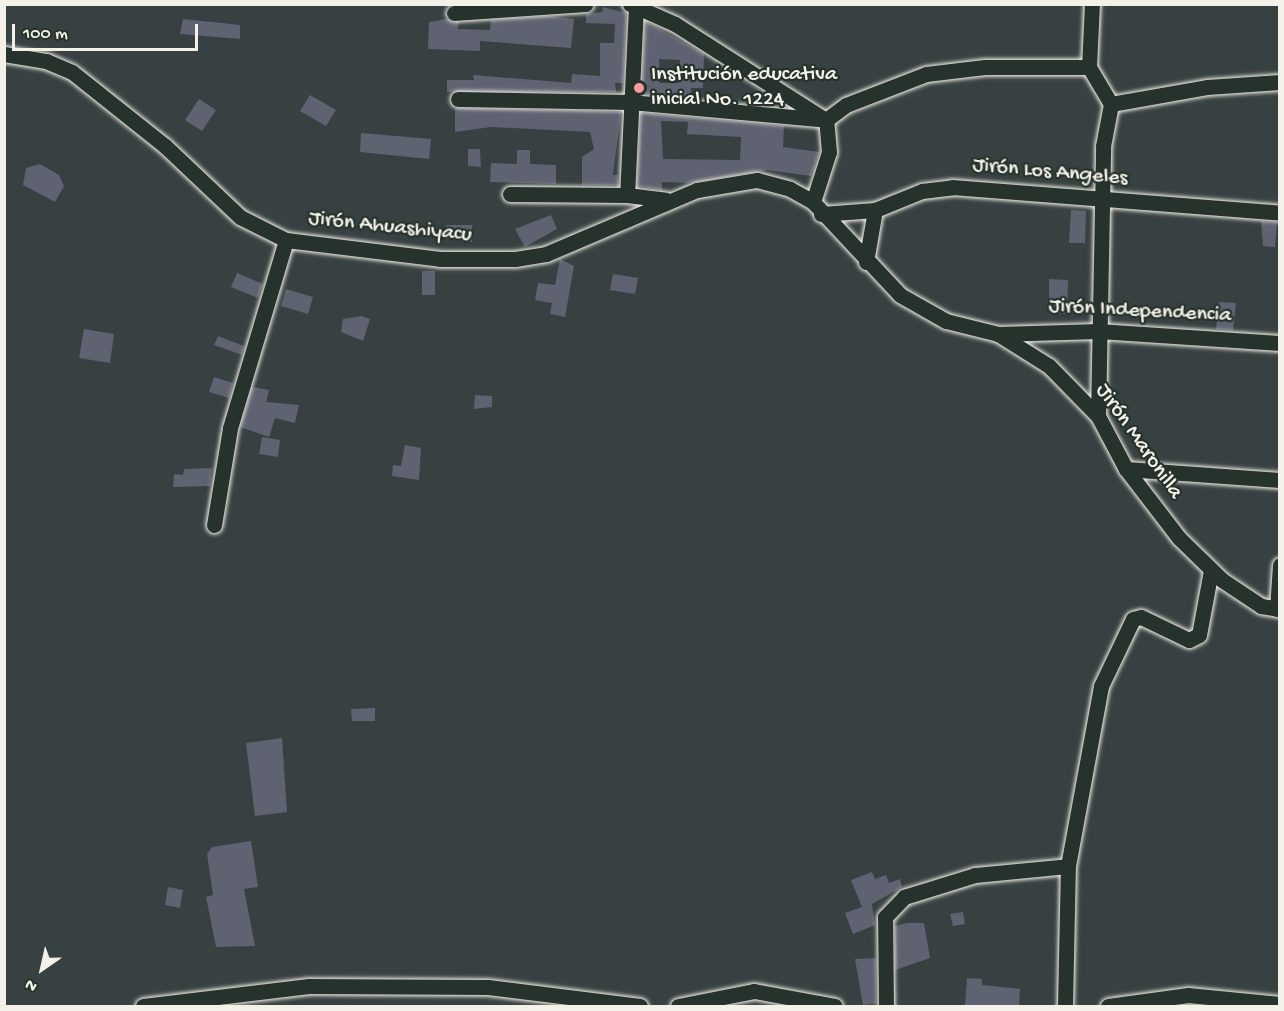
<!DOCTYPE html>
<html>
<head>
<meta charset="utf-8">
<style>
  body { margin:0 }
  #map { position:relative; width:1284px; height:1011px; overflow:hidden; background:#374141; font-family:"Gochi Hand",sans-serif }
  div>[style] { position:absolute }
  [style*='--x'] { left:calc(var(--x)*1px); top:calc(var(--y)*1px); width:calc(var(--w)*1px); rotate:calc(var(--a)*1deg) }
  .building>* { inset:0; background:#5f6270 }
  .roads { filter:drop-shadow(0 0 2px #f4f1e8) drop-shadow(0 0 2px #f4f1e8) }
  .minor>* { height:15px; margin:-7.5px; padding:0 7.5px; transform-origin:7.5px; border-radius:7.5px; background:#26332d }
  .dots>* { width:16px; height:16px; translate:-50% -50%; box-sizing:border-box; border:3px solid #26332d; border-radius:50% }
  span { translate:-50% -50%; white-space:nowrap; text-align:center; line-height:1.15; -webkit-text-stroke:4.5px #26332d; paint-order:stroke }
  .poi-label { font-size:22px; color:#f4f1e8 }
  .left { translate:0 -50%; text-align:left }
  .street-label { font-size:22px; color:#f4f1e8 }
  .frame { position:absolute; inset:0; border:6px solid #f4f1e8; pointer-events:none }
  .north { position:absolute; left:12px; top:939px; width:60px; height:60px; -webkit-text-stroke:4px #26332d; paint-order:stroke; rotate:214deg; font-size:16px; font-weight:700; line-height:24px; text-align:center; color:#f4f1e8 }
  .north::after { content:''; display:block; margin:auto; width:21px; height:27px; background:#f4f1e8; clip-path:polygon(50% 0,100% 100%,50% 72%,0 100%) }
  .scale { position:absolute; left:12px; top:24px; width:186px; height:27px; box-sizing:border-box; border:3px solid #f4f1e8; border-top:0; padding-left:8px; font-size:18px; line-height:21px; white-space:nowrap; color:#f4f1e8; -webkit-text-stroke:4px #26332d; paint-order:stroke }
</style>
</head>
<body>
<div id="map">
  <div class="building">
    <div style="clip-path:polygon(603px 7px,626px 13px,623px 83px,615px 83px,616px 92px,447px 92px,447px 80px,474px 80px,473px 75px,571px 83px,572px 74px,600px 76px,600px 43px,614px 43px,615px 24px,586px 23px,586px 14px,602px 12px)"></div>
    <div style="clip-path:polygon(550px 16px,574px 19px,571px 48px,480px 41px,480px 51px,428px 49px,429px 22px,446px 19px,459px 22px,458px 29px,490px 30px,491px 20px)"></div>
    <div style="clip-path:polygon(183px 19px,240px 25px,240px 39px,180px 34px)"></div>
    <div style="clip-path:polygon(evenodd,645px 21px,704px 54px,703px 88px,691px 88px,691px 98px,642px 93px,645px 21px,659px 59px,680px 60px,678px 83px,660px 83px,659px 59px)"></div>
    <div style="clip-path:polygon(310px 95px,336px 110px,326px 126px,300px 111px)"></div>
    <div style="clip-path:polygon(199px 99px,216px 110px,202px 131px,185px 120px)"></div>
    <div style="clip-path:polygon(455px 108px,621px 112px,613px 175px,618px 175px,618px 185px,582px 185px,582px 157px,594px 149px,590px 132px,491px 127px,455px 132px)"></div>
    <div style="clip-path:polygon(evenodd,641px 113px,784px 126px,783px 147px,819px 152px,811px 176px,767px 170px,688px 183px,662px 182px,662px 190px,637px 186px,641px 113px,661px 121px,688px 122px,687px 134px,741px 137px,740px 160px,663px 159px,661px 121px)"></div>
    <div style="clip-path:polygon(361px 133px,431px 139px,429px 159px,360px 152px)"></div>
    <div style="clip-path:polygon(468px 149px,480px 149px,481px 167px,468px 166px)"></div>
    <div style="clip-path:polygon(517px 150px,530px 150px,530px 164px,556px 165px,556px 184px,490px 182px,491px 163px,517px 164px)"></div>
    <div style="clip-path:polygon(40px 164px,59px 175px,64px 186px,55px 202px,23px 185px,26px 168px)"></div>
    <div style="clip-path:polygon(1071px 210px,1086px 211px,1085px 243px,1069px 243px)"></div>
    <div style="clip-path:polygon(551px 215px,557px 229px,525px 247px,515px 229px)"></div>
    <div style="clip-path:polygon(1261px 221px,1277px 223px,1275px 247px,1263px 246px)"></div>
    <div style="clip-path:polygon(447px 225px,472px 225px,472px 242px,441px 238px)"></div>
    <div style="clip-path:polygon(560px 259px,574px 266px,565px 317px,550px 314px,552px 303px,535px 300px,538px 283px,555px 285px)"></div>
    <div style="clip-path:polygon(422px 271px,435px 271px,435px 295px,422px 295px)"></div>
    <div style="clip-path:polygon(237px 273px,263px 284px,258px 298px,231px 287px)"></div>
    <div style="clip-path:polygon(613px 274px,638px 278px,635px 294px,610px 290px)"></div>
    <div style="clip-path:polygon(1049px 279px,1068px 280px,1067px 314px,1049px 313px)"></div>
    <div style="clip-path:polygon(286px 289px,313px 297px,308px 314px,281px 306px)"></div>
    <div style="clip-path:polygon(1219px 302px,1236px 303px,1233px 330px,1216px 329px)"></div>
    <div style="clip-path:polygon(361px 316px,370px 319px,363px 341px,341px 332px,343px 319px)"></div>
    <div style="clip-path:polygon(84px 329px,114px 334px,110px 363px,79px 358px)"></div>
    <div style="clip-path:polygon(218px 336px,244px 346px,242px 355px,214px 345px)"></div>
    <div style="clip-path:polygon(214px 377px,233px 383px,229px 398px,209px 392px)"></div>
    <div style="clip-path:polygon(252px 387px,269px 390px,266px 402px,299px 405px,295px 423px,275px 418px,269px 437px,240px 427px)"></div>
    <div style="clip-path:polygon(475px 395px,492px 396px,492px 407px,474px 409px)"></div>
    <div style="clip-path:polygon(262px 437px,280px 440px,278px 457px,259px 454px)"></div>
    <div style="clip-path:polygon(405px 445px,421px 448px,419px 480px,392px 476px,393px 465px,401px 466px)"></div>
    <div style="clip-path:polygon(212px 468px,210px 486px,173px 487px,174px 474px,183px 475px,184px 469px)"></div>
    <div style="clip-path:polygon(375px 708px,375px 721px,352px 721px,351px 709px)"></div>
    <div style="clip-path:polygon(282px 738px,287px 812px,255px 816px,246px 743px)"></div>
    <div style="clip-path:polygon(251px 841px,258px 887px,244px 889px,255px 946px,216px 947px,206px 897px,213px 895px,207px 854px,212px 847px)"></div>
    <div style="clip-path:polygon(872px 872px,875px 879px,886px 875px,889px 883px,900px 879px,902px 887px,872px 904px,875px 925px,853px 934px,845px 913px,862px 907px,851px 880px)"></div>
    <div style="clip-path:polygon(168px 887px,183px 890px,180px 908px,165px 905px)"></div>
    <div style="clip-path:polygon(963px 912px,965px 924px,953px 926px,950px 914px)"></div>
    <div style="clip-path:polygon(907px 923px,924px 923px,930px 958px,895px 970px,895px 926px)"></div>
    <div style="clip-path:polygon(876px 958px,876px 1004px,863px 1005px,855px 959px)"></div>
    <div style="clip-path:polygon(967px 978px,982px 979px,982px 985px,1020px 989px,1019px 1006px,965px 1006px)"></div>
  </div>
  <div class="roads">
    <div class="minor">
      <div style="--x:630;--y:4;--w:49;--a:24"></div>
      <div style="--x:675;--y:24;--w:173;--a:32.5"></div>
      <div style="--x:636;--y:6;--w:189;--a:92.7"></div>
      <div style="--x:627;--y:195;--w:39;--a:7"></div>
      <div style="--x:454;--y:13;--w:132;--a:-3.9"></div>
      <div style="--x:4;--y:54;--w:43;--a:9.5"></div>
      <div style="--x:46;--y:61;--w:28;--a:23"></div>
      <div style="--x:72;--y:72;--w:119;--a:38.5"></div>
      <div style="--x:165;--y:146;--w:103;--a:43.4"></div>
      <div style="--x:240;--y:217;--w:51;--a:26.6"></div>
      <div style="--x:286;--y:240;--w:155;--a:7"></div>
      <div style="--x:440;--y:259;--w:75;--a:0"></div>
      <div style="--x:515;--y:259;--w:31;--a:-9"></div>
      <div style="--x:546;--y:254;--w:164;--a:-23"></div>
      <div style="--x:697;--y:190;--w:61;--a:-9.5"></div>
      <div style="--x:757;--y:180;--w:34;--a:15"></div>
      <div style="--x:790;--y:189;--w:26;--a:29"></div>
      <div style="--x:813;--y:202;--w:127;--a:46.9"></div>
      <div style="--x:900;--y:295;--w:53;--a:29.5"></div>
      <div style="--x:946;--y:321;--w:54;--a:14"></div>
      <div style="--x:998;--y:334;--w:60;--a:32.1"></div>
      <div style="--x:1049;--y:366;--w:70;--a:45.6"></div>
      <div style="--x:1098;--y:416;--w:60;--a:62.2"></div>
      <div style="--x:1126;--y:469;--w:87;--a:52.5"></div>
      <div style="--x:1179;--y:538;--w:60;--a:44.3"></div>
      <div style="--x:1222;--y:580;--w:47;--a:33.7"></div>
      <div style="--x:1261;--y:606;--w:19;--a:9"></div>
      <div style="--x:1089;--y:67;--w:63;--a:-87.3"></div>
      <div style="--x:458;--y:99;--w:172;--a:1"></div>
      <div style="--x:630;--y:102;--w:197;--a:5.2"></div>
      <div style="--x:826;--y:120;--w:25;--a:-37"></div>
      <div style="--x:846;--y:105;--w:86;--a:-21.2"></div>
      <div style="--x:926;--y:74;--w:59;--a:-6.8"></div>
      <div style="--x:985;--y:67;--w:104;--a:0"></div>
      <div style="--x:1089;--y:67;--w:43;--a:59.3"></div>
      <div style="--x:1111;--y:104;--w:97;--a:-10"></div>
      <div style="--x:1207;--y:87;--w:73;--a:-3.9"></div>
      <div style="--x:510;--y:194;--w:117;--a:0.5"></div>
      <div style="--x:813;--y:202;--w:52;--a:-72.3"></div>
      <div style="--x:829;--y:152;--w:32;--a:-95"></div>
      <div style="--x:821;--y:214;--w:54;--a:-4.2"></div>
      <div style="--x:875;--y:210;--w:51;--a:-22"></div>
      <div style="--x:922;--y:191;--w:31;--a:-7"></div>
      <div style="--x:953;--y:187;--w:328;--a:4.5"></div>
      <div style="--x:866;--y:262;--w:53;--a:-80.2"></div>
      <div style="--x:998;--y:334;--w:100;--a:-1.7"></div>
      <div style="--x:1098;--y:331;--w:182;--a:3.8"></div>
      <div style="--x:1098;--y:416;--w:270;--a:-88.9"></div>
      <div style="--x:1103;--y:146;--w:43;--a:-79.2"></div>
      <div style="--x:1126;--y:469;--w:154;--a:4.1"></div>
      <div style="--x:214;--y:525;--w:98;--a:-80.6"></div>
      <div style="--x:230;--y:428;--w:196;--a:-73.4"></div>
      <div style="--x:1277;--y:609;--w:44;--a:-86.1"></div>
      <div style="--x:143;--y:1006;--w:167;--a:-6.9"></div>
      <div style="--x:309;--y:986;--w:179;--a:0.3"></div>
      <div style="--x:488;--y:987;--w:153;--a:7.1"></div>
      <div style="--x:678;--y:1006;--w:77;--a:-11.2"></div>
      <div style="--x:754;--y:991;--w:82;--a:10.5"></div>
      <div style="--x:886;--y:1006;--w:89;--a:-90.6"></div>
      <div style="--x:885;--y:917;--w:28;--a:-46"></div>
      <div style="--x:904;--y:897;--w:74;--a:-17.2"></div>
      <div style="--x:975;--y:875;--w:93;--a:-5.5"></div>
      <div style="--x:1065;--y:1006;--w:140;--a:-88.8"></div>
      <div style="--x:1068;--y:866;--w:183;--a:-79.6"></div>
      <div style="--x:1101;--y:686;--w:74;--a:-64.5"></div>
      <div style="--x:1133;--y:619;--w:8;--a:-14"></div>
      <div style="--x:1141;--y:617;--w:53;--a:25.6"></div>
      <div style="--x:1189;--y:640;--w:11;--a:-27"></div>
      <div style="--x:1199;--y:635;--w:66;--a:-79.5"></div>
      <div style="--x:1108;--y:1006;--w:81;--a:-7.8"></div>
      <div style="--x:1188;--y:995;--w:92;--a:5.6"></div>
    </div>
  </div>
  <div class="dots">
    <div style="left:639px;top:88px;background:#ff9aa2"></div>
  </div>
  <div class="poi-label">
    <span class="left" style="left:651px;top:88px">Institución educativa<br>inicial No. 1224</span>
  </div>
  <div class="street-label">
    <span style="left:1050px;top:173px;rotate:5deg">Jirón Los Angeles</span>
    <span style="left:390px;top:228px;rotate:6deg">Jirón Ahuashiyacu</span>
    <span style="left:1140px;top:312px;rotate:3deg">Jirón Independencia</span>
    <span style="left:1138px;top:442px;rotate:55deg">Jirón Maronilla</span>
  </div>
  <div class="frame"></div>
  <div class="north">N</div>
  <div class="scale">100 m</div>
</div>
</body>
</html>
